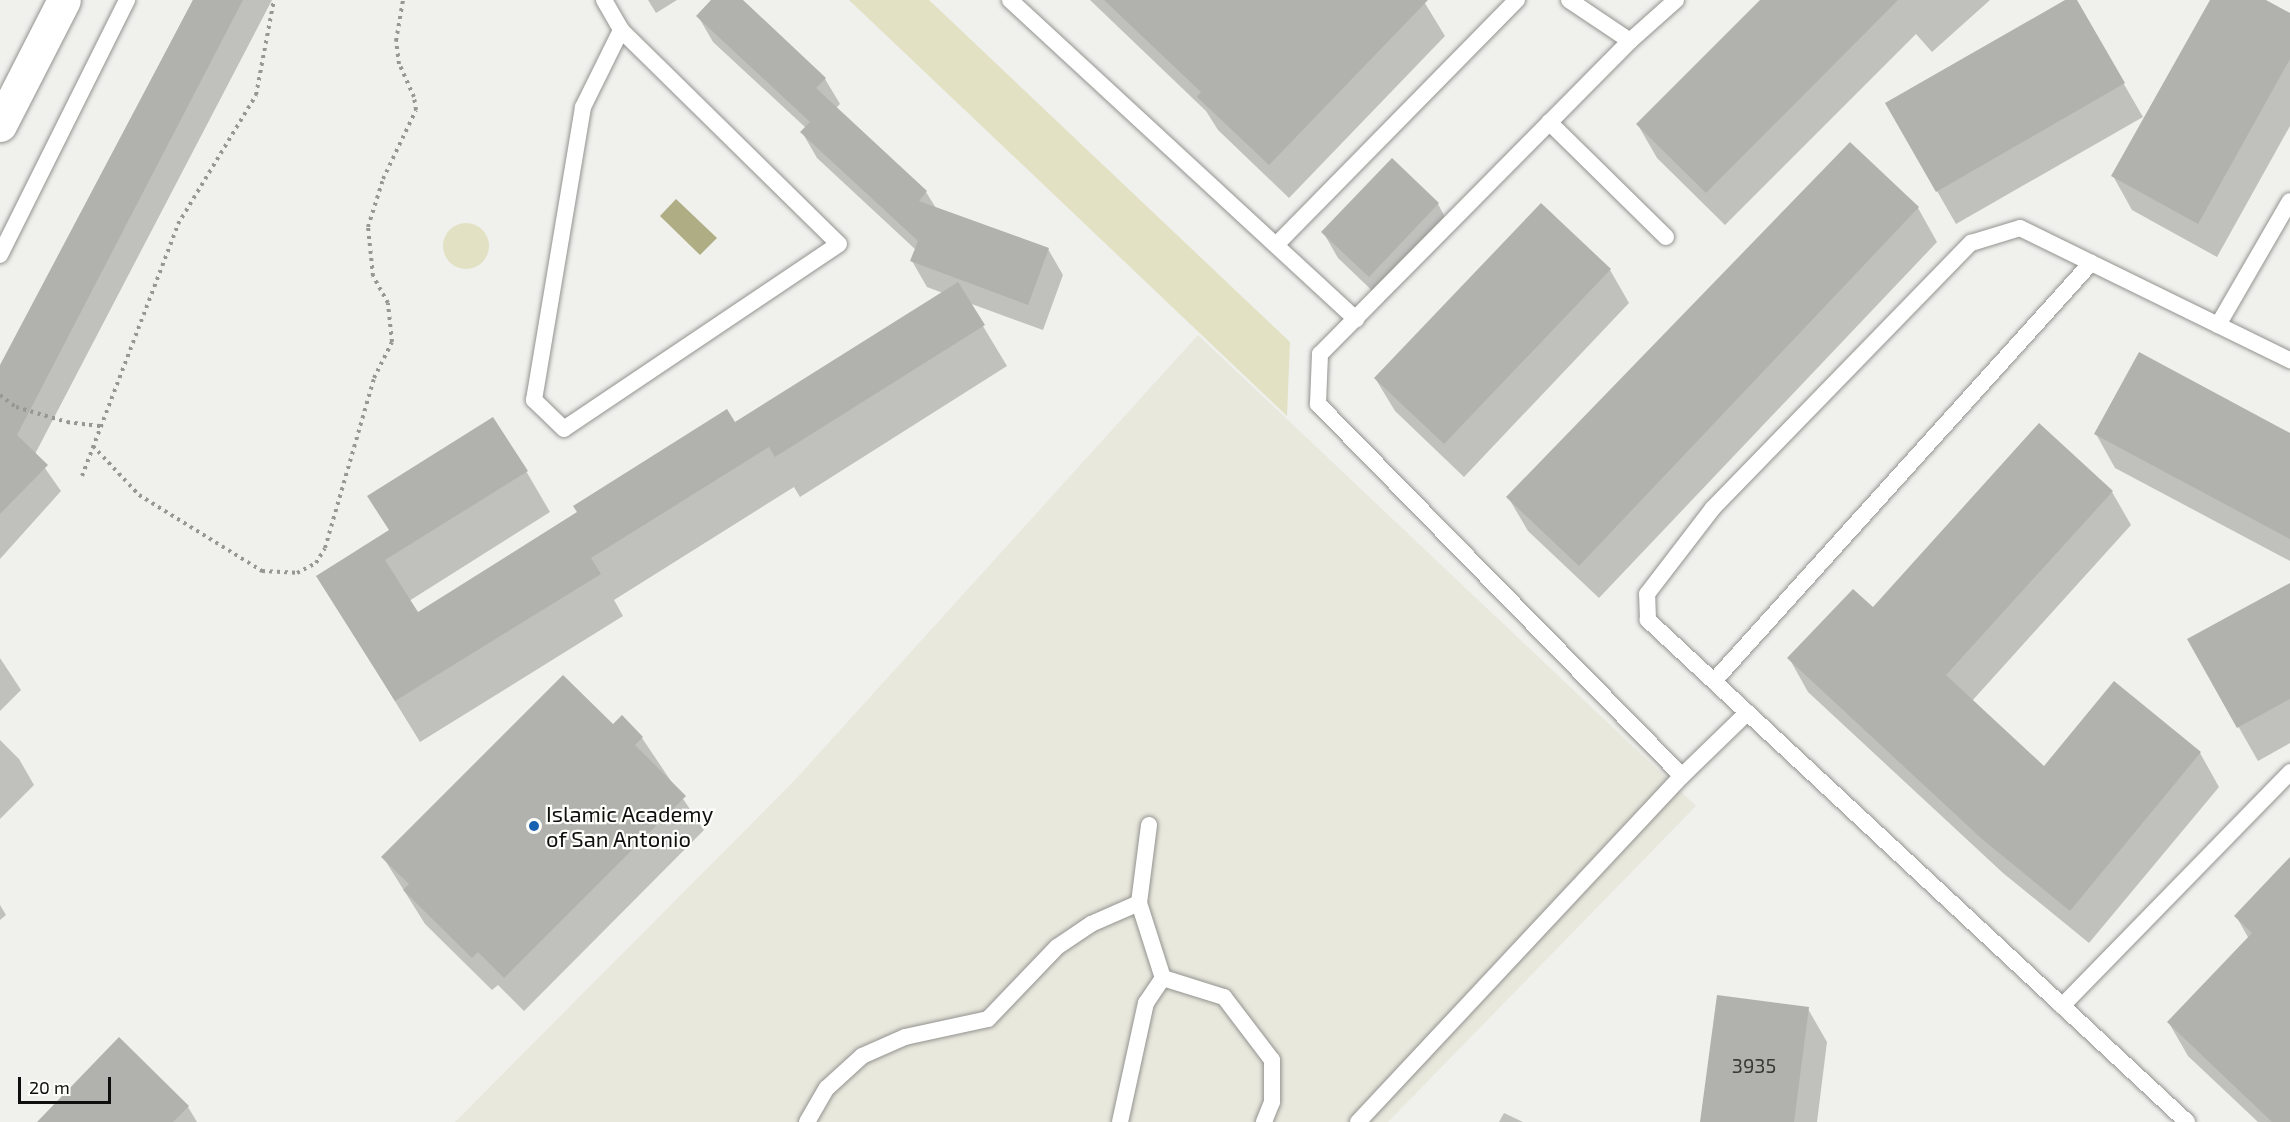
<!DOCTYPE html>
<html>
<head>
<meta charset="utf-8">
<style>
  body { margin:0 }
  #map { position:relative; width:2290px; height:1122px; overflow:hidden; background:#f0f0ed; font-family:"Exo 2",sans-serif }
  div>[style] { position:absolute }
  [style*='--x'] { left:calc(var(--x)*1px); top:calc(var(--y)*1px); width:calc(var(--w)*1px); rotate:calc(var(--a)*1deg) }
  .built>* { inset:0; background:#e9e8dd }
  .green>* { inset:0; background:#e2e1c3 }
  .round { border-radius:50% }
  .water>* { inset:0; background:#afad83 }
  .shadow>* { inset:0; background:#0003 }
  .building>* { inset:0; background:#b1b1ad }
  .path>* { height:4px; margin-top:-2px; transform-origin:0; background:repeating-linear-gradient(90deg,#979794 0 3px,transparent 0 7.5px) }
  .roads { filter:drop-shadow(0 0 2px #939390) drop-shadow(0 0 2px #939390) }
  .lane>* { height:16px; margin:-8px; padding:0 8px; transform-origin:8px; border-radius:8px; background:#fff }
  .street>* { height:33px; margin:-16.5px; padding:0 16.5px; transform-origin:16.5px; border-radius:16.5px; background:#fff }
  .dots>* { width:16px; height:16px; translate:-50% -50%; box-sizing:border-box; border:3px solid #fefefa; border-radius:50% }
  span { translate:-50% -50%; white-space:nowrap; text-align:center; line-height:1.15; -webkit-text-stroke:4.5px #fefefa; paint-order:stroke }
  .number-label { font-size:20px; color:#383835 }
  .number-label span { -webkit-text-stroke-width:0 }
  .poi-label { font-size:22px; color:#0f0f0d }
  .left { translate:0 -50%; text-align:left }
  .scale { position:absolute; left:18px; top:1077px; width:93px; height:27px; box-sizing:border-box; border:3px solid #0f0f0d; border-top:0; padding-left:8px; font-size:18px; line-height:21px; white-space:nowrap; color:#0f0f0d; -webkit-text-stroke:4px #fefefa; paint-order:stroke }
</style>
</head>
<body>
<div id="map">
  <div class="built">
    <div style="clip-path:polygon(1198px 335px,1696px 806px,1388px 1122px,455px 1122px,793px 782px)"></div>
  </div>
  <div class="green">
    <div style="clip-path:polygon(849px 0,929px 0,1290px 342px,1287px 416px)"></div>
    <div class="round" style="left:443px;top:223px;width:46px;height:46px"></div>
  </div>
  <div class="water">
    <div style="clip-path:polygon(676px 199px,717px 238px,700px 255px,660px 216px)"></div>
  </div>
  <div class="shadow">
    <div style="clip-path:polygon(193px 0,272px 0,35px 454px,61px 491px,0 559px,0 368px)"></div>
    <div style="clip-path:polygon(648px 0,677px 0,656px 13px)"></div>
    <div style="clip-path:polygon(714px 0,740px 0,825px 79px,840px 104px,836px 108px,926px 192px,936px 208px,1048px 249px,1063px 275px,1043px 330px,969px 303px,1007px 366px,800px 497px,794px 487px,614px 600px,623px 616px,420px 742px,318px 576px,390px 531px,369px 496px,526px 471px,550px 512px,409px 601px,417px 614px,734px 424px,943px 293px,927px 287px,912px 261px,916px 250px,817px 158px,802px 132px,806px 128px,713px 42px,698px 16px)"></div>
    <div style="clip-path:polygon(1090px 0,1423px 0,1445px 36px,1289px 198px,1218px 130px,1206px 111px)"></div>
    <div style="clip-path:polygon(1762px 0,1990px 0,1932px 52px,1916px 34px,1725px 225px,1657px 158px,1638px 125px)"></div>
    <div style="clip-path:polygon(2068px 0,2075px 0,2143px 117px,1956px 224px,1887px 104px)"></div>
    <div style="clip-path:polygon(2211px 0,2263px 0,2290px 15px,2290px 126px,2217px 257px,2132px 210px,2113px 176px)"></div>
    <div style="clip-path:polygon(1850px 144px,1918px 208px,1937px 242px,1599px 598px,1528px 531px,1508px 497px)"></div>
    <div style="clip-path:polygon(1438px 204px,1452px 230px,1384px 302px,1338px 258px,1323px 232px)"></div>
    <div style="clip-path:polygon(1610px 270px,1629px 303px,1464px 477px,1395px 411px,1375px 378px)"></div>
    <div style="clip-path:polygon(2096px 434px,2290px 434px,2290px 561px,2115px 468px)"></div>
    <div style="clip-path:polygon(2112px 492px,2131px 525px,1972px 701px,2044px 768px,2200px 753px,2219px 787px,2089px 943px,2003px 873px,1808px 692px,1789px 658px,1873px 609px)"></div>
    <div style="clip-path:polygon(2290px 585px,2290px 743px,2258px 761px,2189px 640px)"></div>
    <div style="clip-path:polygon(0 658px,21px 690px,0 711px)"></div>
    <div style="clip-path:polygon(642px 738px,704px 830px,524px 1011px,498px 985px,492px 990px,425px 924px,383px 857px)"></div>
    <div style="clip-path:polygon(0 740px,19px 759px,34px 785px,0 819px)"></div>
    <div style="clip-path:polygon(2290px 859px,2290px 1122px,2258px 1122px,2188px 1056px,2169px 1023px,2249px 939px,2236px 916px)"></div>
    <div style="clip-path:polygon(0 905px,6px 915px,0 920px)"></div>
    <div style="clip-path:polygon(1808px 1009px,1827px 1042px,1817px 1122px,1702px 1122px)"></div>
    <div style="clip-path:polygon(188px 1107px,197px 1122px,37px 1122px)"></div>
    <div style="clip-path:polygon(1504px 1113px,1523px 1122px,1499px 1122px)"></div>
  </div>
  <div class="building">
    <div style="clip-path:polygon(193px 0,243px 0,17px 435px,48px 465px,0 514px,0 365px)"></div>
    <div style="clip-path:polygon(711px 0,743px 0,826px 78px,816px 88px,927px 191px,919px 201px,1049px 248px,1028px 305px,910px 261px,918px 241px,800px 132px,810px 122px,696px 16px)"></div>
    <div style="clip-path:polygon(1104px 0,1428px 0,1269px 165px,1197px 97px,1201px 92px)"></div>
    <div style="clip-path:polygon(1760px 0,1898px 0,1706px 193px,1636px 124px)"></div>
    <div style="clip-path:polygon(2065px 0,2077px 0,2125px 83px,1936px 192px,1885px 103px)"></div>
    <div style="clip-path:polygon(2210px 0,2266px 0,2290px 13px,2290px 59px,2198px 224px,2111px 176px)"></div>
    <div style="clip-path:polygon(1850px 142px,1919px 207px,1579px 566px,1506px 497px)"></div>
    <div style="clip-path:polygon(1392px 158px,1439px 203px,1369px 277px,1321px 232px)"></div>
    <div style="clip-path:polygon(1541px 203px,1611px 269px,1444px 444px,1374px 378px)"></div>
    <div style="clip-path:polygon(958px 282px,985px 325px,775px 457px,769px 447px,591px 558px,601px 574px,395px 701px,316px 576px,389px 530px,367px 496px,493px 417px,528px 471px,385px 560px,418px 612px,577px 512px,573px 506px,727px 409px,735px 422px)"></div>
    <div style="clip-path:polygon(2139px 352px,2290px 433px,2290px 539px,2094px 434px)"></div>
    <div style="clip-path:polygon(2039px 423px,2113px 491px,1946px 675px,2044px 766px,2114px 681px,2201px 752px,2070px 911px,1982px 839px,1787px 658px,1853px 589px,1873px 607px)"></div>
    <div style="clip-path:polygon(2290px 583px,2290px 699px,2237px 728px,2187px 639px)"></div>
    <div style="clip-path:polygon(563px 675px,613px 724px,622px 715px,643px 737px,635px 745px,686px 796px,504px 978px,478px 952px,472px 958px,403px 890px,409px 884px,381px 857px)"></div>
    <div style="clip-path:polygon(2290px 857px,2290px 1122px,2272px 1122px,2167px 1022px,2252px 933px,2234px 916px)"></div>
    <div style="clip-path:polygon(1717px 995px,1809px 1007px,1794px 1122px,1700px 1122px)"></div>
    <div style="clip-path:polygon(119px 1037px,189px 1106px,173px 1122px,37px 1122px)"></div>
  </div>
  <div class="path">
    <div style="--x:0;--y:395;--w:20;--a:37"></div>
    <div style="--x:16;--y:407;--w:53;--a:16.4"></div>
    <div style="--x:67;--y:422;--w:34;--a:7"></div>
    <div style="--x:93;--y:446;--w:67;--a:46.8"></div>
    <div style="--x:139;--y:495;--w:145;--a:31.7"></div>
    <div style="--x:262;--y:571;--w:35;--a:3"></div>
    <div style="--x:297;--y:573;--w:21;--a:-28"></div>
    <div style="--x:316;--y:563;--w:17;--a:-59"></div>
    <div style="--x:325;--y:548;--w:177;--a:-73.9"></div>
    <div style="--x:374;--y:378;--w:40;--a:-63.4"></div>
    <div style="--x:392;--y:342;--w:39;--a:-96"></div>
    <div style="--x:388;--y:303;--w:31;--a:-119"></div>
    <div style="--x:373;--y:276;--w:49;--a:-95.8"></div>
    <div style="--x:368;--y:227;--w:50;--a:-72.6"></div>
    <div style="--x:383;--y:179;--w:76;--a:-64.4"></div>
    <div style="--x:416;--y:110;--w:13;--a:-99"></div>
    <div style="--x:414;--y:97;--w:36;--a:-114"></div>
    <div style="--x:399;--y:64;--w:23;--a:-97"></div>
    <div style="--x:396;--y:41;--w:42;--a:-80.3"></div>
    <div style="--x:82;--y:476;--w:270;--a:-69.1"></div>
    <div style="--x:178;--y:224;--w:151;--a:-58.8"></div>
    <div style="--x:256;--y:95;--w:97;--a:-79.3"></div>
  </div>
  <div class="roads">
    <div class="lane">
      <div style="--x:604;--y:0;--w:34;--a:60"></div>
      <div style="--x:621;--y:30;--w:305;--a:44.5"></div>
      <div style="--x:839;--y:244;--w:331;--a:146.1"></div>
      <div style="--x:564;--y:429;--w:42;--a:-136"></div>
      <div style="--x:534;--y:400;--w:297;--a:-80.5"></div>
      <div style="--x:583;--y:107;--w:86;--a:-63.7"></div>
      <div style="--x:1010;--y:0;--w:471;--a:42.7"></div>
      <div style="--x:1569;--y:0;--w:73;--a:33.9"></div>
      <div style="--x:1676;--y:0;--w:62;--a:138.3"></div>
      <div style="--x:1630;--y:41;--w:441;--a:134.7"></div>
      <div style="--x:1320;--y:354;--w:50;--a:92.3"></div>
      <div style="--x:1318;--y:404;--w:520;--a:45.62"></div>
      <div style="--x:1682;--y:776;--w:91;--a:-44.1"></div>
      <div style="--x:1549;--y:122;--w:164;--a:44.5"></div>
      <div style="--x:1276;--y:245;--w:344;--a:-45.5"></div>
      <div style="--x:0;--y:255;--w:285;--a:-63.5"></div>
      <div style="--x:2218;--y:325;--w:143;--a:-59.9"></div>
      <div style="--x:1714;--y:681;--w:563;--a:-47.95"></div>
      <div style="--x:1149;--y:825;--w:79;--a:97.3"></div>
      <div style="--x:1139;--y:903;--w:79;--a:72.3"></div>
      <div style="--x:1163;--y:978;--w:64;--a:17.3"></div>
      <div style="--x:1224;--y:997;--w:79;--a:52.7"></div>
      <div style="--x:1272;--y:1060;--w:42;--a:90"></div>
      <div style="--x:1272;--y:1102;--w:22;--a:112"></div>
      <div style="--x:2062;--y:1006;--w:327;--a:-45.7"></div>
      <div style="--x:807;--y:1122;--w:39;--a:-60"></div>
      <div style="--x:827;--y:1088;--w:47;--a:-42.4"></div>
      <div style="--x:862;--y:1056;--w:47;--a:-23.8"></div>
      <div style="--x:905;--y:1037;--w:85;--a:-12.2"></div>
      <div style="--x:988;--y:1019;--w:100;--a:-46.2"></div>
      <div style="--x:1057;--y:947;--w:41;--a:-34.1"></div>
      <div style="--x:1091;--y:924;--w:52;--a:-23.6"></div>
      <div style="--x:1120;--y:1122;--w:122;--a:-77.7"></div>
      <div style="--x:1146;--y:1003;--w:30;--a:-56"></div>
      <div style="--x:1358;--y:1122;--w:474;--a:-46.9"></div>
      <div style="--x:2187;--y:1122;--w:737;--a:-137.04"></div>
      <div style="--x:1648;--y:620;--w:26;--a:-92"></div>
      <div style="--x:1647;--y:594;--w:108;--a:-52.5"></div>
      <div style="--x:1713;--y:508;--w:370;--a:-45.8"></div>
      <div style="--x:1971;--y:243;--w:51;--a:-17"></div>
      <div style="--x:2020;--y:228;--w:301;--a:26.1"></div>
    </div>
    <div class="street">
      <div style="--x:0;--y:125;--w:140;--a:-62.9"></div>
    </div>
  </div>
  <div class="dots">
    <div style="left:534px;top:826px;background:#1961b1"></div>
  </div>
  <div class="number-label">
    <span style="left:1754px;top:1065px">3935</span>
  </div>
  <div class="poi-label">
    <span class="left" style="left:546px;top:826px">Islamic Academy<br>of San Antonio</span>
  </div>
  <div class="scale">20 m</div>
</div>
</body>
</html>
